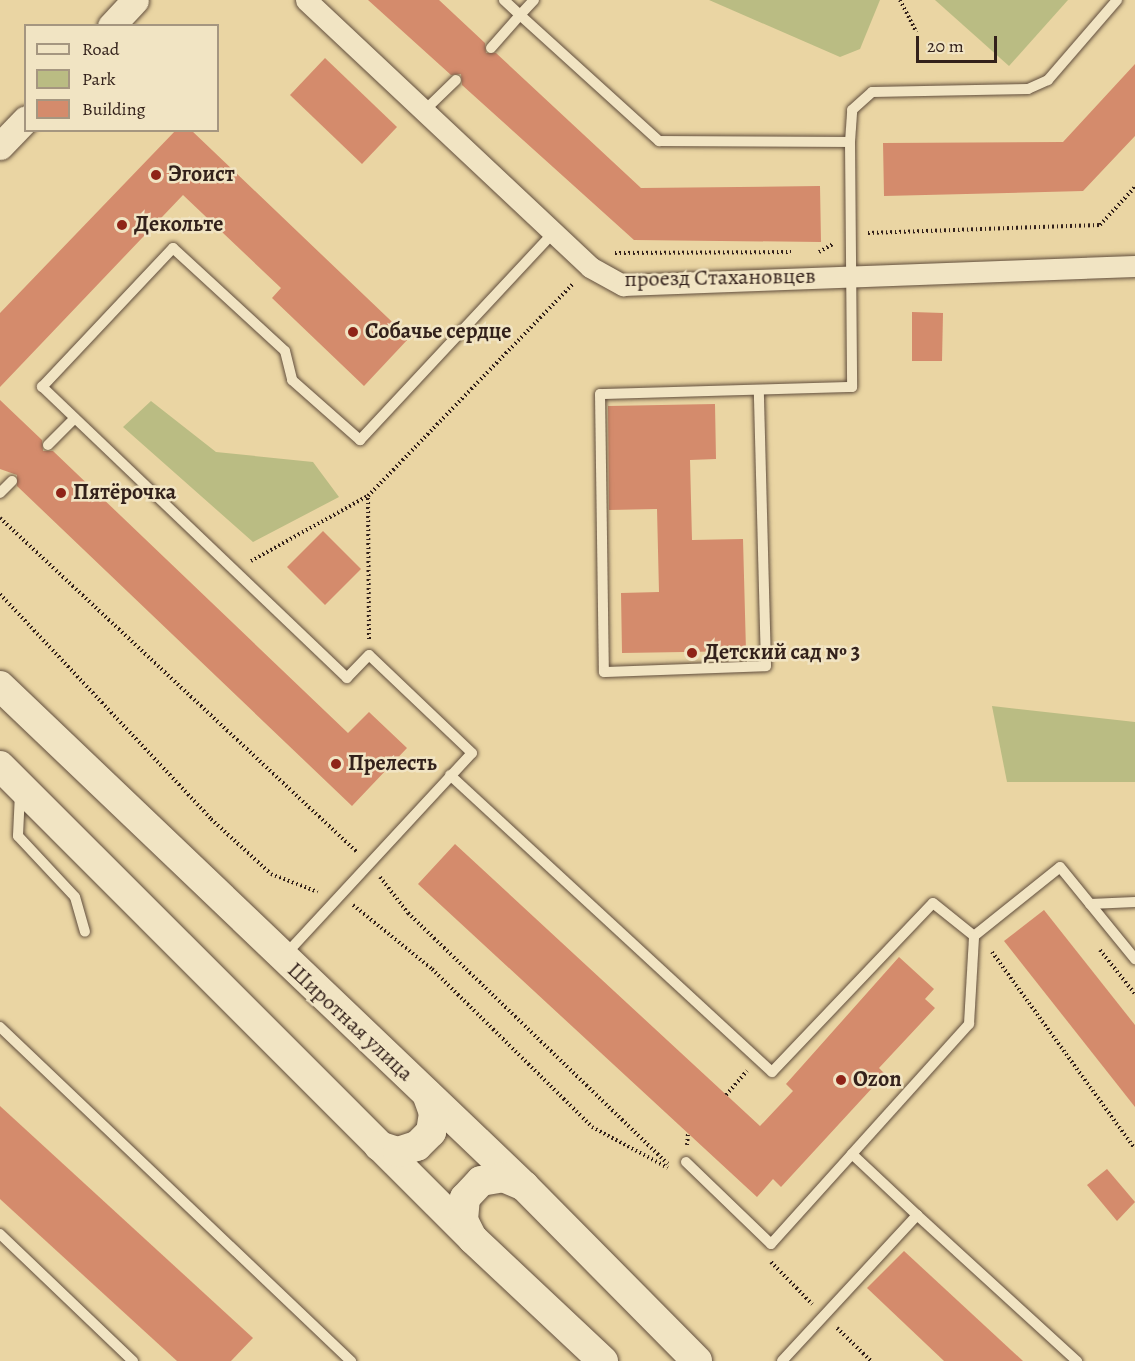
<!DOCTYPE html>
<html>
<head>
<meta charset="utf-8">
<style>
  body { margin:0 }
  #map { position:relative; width:1135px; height:1361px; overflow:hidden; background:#ead5a3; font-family:Alegreya,serif }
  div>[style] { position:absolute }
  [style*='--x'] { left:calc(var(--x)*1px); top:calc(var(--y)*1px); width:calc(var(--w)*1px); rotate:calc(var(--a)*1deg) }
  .green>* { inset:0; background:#babc83 }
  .building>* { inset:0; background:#d48b6c }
  .path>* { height:4px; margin-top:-2px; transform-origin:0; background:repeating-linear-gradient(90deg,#33211b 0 1.5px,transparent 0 4.5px) }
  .roads { filter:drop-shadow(0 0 2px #614e3d) drop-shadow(0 0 2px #614e3d) }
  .service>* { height:10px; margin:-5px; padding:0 5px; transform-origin:5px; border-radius:5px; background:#f1e4c3 }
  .minor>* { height:21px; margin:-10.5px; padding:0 10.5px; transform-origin:10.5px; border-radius:10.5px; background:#f1e4c3 }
  .tertiary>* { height:27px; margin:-13.5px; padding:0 13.5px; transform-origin:13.5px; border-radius:13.5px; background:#f1e4c3 }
  .secondary>* { height:30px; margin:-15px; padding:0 15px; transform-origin:15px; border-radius:15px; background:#f1e4c3 }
  .dots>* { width:16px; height:16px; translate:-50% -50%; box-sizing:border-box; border:3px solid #f1e4c3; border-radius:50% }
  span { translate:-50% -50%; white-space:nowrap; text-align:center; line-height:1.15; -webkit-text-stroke:5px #f1e4c3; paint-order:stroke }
  .poi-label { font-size:22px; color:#33211b; font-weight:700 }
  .left { translate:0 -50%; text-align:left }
  .street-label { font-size:22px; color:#33211b }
  .legend { position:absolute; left:24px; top:24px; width:195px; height:108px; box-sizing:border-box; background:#f1e4c3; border:2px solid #a59680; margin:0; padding:8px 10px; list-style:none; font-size:18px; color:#33211b }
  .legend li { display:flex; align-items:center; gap:12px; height:30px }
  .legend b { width:30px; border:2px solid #a59680 }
  .scale { position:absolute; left:916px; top:36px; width:81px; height:27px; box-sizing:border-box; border:3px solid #33211b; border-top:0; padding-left:8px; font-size:18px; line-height:21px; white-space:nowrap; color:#33211b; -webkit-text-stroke:4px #f1e4c3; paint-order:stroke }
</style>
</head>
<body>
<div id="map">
  <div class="green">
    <div style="clip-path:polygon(709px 0,880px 0,860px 49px,840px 57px)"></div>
    <div style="clip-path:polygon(935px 0,1068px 0,1009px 66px)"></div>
    <div style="clip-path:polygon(151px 401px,216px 452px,313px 462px,339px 497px,253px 542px,123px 427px)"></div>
    <div style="clip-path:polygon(992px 706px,1135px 722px,1135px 782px,1007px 782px)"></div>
  </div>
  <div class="building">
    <div style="clip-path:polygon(368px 0,439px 0,485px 43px,486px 53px,496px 53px,641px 188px,820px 186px,821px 242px,634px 240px,462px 85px,461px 74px,451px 75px)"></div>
    <div style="clip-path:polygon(325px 58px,397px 127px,362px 164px,290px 95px)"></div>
    <div style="clip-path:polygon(1135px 64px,1135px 136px,1083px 191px,884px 196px,883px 143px,1063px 142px)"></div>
    <div style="clip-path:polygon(176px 130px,191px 130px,409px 338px,364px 386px,272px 298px,281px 288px,183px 195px,0 387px,0 313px)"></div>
    <div style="clip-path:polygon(912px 312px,943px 313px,942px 361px,912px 361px)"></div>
    <div style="clip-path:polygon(0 400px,42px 440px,43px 451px,53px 451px,348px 733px,369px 712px,407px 748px,352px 806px,17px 486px,17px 475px,0 469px)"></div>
    <div style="clip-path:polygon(715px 404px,716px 459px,690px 460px,692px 540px,743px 539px,746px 651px,622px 653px,621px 593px,659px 592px,657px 509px,609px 510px,608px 406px)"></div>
    <div style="clip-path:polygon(323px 531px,361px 569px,325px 605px,287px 567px)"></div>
    <div style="clip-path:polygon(455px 844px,760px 1126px,793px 1091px,786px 1084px,899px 957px,934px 989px,925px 999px,935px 1008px,879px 1068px,885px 1074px,781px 1187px,773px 1179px,757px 1197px,418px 884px)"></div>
    <div style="clip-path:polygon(1044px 910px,1135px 1025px,1135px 1107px,1004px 941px)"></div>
    <div style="clip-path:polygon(0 1106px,253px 1338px,231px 1361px,177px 1361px,0 1199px)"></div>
    <div style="clip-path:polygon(1107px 1169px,1135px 1202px,1117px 1221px,1087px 1185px)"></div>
    <div style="clip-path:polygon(904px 1251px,1023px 1361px,944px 1361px,867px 1288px)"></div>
  </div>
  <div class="path">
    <div style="--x:900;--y:0;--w:36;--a:63"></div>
    <div style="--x:868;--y:233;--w:232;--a:-2"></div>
    <div style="--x:1100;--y:225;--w:52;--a:-47.4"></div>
    <div style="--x:819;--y:252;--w:16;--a:-30"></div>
    <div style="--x:615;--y:253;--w:176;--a:-0.3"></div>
    <div style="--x:0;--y:518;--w:489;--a:43.1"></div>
    <div style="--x:251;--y:561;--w:134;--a:-29.1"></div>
    <div style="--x:0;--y:594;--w:308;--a:46.8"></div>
    <div style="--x:211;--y:819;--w:81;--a:42.5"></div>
    <div style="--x:271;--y:874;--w:50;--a:21"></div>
    <div style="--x:369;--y:639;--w:143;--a:-90.4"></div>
    <div style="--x:368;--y:496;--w:296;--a:-46"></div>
    <div style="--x:380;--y:877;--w:46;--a:52.1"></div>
    <div style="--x:408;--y:913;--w:361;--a:44"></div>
    <div style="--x:353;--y:905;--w:102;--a:39"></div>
    <div style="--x:432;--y:969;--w:225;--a:44.6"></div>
    <div style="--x:592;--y:1127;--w:86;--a:28.3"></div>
    <div style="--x:1100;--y:950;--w:56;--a:51.5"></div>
    <div style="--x:992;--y:952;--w:243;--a:54"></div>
    <div style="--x:726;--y:1095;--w:32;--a:-49"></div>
    <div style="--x:687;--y:1145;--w:11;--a:-85"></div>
    <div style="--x:771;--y:1262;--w:59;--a:45.7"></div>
    <div style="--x:837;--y:1328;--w:47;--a:44.1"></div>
  </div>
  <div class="roads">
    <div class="service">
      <div style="--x:534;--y:0;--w:21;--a:133"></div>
      <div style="--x:520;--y:15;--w:188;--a:42.2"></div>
      <div style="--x:659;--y:141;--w:191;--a:0.3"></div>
      <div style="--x:850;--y:142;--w:245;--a:89.5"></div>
      <div style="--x:852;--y:387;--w:252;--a:178.4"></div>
      <div style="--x:600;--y:394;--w:278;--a:89.2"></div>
      <div style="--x:604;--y:672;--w:162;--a:-2.1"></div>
      <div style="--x:766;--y:666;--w:276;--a:-91.5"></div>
      <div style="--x:491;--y:48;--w:44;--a:-48.7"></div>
      <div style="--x:520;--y:15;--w:22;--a:-137"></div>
      <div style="--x:425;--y:110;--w:43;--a:-44.1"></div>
      <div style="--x:850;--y:142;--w:32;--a:-86"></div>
      <div style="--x:852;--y:110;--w:27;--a:-42"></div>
      <div style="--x:872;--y:92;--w:156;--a:-1.1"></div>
      <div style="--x:1028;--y:89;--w:22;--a:-24"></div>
      <div style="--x:1048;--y:80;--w:106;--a:-49.2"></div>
      <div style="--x:48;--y:445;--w:37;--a:-45"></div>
      <div style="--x:0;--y:493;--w:17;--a:-45"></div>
      <div style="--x:450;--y:775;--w:438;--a:42.7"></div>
      <div style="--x:772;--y:1072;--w:233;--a:-46.4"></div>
      <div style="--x:933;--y:903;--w:53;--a:38.8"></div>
      <div style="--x:974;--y:936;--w:110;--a:-38.7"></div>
      <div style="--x:1060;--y:867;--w:119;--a:50.8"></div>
      <div style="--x:20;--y:793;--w:43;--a:92.7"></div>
      <div style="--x:18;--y:836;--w:83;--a:46.9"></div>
      <div style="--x:75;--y:897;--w:36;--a:74"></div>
      <div style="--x:1090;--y:904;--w:45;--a:-2.5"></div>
      <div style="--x:285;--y:955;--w:275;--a:-47.2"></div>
      <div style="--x:472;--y:753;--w:142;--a:-136.4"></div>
      <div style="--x:369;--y:655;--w:32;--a:134"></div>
      <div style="--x:347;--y:678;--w:422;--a:-136.3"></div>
      <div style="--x:42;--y:387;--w:191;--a:-46.7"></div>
      <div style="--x:173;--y:248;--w:152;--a:42.6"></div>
      <div style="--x:285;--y:351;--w:30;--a:76"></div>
      <div style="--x:292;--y:380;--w:91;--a:41.4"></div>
      <div style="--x:360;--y:440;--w:284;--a:-47"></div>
      <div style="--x:0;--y:1027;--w:485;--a:43.6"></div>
      <div style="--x:686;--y:1162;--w:118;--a:44"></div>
      <div style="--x:771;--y:1244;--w:121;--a:-48"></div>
      <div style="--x:917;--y:1215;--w:89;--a:-136.8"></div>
      <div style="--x:852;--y:1154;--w:175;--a:-48"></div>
      <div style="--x:969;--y:1024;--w:88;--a:-86.7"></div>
      <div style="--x:0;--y:1234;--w:184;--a:43.7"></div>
      <div style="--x:782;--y:1361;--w:199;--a:-47.2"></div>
      <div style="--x:917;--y:1215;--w:217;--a:42.4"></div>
    </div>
    <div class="minor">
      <div style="--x:306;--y:0;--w:390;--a:43.2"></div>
      <div style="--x:590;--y:267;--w:38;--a:29"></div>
      <div style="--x:623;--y:285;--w:512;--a:-2.13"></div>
    </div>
    <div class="tertiary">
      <div style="--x:111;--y:26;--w:35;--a:-47"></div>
      <div style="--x:0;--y:146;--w:37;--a:-46"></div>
    </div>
    <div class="secondary">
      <div style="--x:0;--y:686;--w:724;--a:43.66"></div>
      <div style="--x:524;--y:1186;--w:246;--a:45.3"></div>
      <div style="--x:0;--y:766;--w:670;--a:45"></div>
      <div style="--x:474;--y:1240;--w:177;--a:43.2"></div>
      <div style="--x:379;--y:1146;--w:20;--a:18"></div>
      <div style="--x:398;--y:1152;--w:20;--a:-18"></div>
      <div style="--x:417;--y:1146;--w:20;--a:-45"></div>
      <div style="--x:431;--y:1132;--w:19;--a:-81"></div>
      <div style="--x:434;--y:1113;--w:20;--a:-110"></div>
      <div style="--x:472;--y:1238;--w:20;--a:-117"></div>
      <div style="--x:463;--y:1220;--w:22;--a:-85"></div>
      <div style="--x:465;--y:1198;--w:23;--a:-47"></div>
      <div style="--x:481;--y:1181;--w:22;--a:-10"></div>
      <div style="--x:503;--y:1177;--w:23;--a:23"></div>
    </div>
  </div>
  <div class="dots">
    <div style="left:156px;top:175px;background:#8f2418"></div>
    <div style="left:122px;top:225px;background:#8f2418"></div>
    <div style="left:353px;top:332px;background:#8f2418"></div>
    <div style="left:61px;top:493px;background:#8f2418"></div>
    <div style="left:692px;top:653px;background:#8f2418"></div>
    <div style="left:336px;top:764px;background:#8f2418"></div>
    <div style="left:841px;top:1080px;background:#8f2418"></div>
  </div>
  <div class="poi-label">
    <span class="left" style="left:168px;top:175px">Эгоист</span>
    <span class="left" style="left:134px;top:225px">Декольте</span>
    <span class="left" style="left:365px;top:332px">Собачье сердце</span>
    <span class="left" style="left:73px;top:493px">Пятёрочка</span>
    <span class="left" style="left:704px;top:653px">Детский сад № 3</span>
    <span class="left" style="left:348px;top:764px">Прелесть</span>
    <span class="left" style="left:853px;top:1080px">Ozon</span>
  </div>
  <div class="street-label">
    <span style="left:720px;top:278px;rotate:-1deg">проезд Стахановцев</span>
    <span style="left:350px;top:1022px;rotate:43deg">Широтная улица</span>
  </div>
  <ul class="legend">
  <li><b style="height:8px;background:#f1e4c3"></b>Road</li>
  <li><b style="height:16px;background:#babc83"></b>Park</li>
  <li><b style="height:16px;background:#d48b6c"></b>Building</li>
  </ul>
  <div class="scale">20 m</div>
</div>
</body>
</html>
